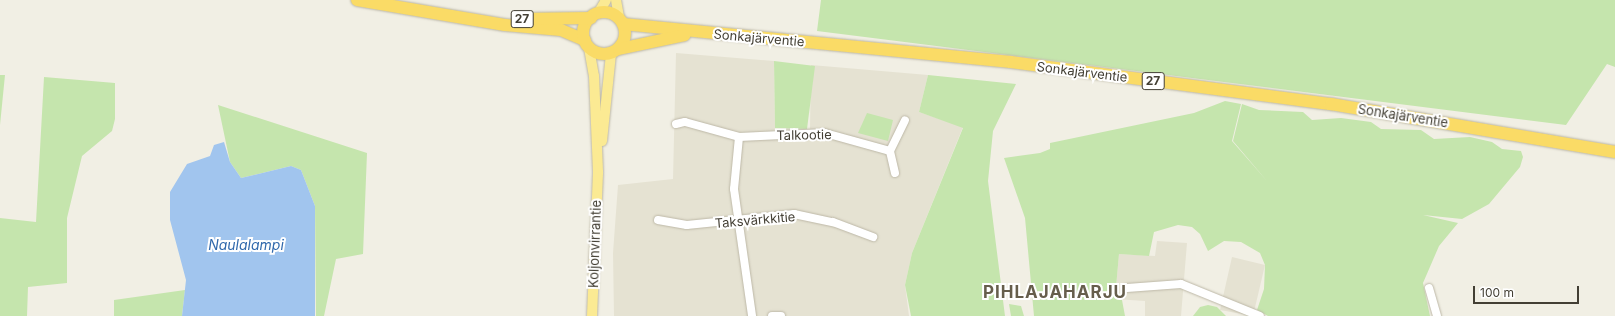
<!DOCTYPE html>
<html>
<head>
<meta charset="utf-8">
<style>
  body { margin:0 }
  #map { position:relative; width:1615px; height:316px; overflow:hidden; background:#f1efe4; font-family:Inter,sans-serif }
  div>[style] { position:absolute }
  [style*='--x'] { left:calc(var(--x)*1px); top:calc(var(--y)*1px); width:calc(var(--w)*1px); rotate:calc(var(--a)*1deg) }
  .residential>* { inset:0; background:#e5e2d2 }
  .green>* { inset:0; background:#c5e5ad }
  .water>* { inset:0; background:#a1c5ee }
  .roads { filter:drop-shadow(0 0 1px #bdb8a7) drop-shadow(0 0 1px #bdb8a7) }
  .minor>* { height:8px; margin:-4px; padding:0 4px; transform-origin:4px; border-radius:4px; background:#fff }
  .major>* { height:10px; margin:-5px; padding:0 5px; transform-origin:5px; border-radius:5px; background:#fbea93 }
  .highway>* { height:12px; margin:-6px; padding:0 6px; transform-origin:6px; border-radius:6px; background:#fadb66 }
  .highway>.ring { margin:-6px; padding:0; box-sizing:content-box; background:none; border:12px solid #fadb66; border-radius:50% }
  span { translate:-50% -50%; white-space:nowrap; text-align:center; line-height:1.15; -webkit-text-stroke:4px #fff; paint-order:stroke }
  .shield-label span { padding:1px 3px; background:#fff; border:1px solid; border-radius:3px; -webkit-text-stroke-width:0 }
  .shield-label { font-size:12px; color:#433f34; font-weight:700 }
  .street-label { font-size:13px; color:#433f34 }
  .water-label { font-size:14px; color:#3169ac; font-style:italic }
  .district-label { font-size:17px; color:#665e4c; font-weight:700; letter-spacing:1px }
  .scale { position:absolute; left:1473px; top:286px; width:106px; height:18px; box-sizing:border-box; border:2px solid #433f34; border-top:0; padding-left:5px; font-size:12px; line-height:14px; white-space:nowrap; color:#433f34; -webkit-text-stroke:3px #fff; paint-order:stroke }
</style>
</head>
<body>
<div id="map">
  <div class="residential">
    <div style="clip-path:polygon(676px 53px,774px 61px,775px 128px,810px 129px,811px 65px,928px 75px,919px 112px,963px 127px,912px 253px,905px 285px,909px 316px,614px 316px,613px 253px,618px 185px,673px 179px)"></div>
    <div style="clip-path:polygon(1157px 241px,1187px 243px,1181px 316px,1145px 316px,1145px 301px,1115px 299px,1119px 254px,1155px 256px)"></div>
    <div style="clip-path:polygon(1232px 257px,1265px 265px,1253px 316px,1220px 310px)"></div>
  </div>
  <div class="green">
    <div style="clip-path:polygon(821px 0,1615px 0,1615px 67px,1607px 64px,1566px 125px,817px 31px)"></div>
    <div style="clip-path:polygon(774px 61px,815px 66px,807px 129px,775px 128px)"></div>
    <div style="clip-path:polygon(0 75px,5px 75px,0 125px)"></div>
    <div style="clip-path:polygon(928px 75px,1016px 84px,993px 131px,988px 181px,1005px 316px,911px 316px,905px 285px,912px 253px,963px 128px,919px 112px)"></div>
    <div style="clip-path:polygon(44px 77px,115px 83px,115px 119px,112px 131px,82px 156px,67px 218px,67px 283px,28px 287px,27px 316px,0 316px,0 218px,36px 222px)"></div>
    <div style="clip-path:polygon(1225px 101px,1241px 104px,1232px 141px,1267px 181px,1233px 141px,1242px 104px,1259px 110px,1303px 112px,1312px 120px,1341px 118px,1371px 122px,1381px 129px,1421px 130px,1434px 139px,1470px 137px,1492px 142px,1502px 149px,1521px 151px,1523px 157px,1520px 167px,1489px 204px,1462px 219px,1423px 215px,1458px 223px,1439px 246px,1423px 283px,1430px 316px,1268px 316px,1257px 310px,1264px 289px,1265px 265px,1260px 253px,1241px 242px,1224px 241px,1208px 251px,1200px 234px,1192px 227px,1178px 225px,1154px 232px,1149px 256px,1119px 254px,1115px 299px,1122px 300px,1125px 316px,1034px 316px,1025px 218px,1004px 158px,1040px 153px,1050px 149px,1050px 143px,1194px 113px)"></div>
    <div style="clip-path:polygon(218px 105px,367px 153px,363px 254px,336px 259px,324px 316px,316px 316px,315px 206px,301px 170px,291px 166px,241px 178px,230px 162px)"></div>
    <div style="clip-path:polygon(867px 113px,893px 120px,888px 141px,858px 133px)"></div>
    <div style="clip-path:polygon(185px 290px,182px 316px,114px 316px,114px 300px)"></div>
    <div style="clip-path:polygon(1009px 304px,1021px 306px,1024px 316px,1011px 316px)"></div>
    <div style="clip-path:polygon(1208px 305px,1217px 307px,1226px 316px,1193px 316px,1200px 307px)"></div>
  </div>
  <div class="water">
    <div style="clip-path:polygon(224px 142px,230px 162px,241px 178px,291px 166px,301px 170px,315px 206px,315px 316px,182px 316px,186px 280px,170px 220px,170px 192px,187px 164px,210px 156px,214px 145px)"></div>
  </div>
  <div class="roads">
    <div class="minor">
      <div style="--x:676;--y:124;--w:9;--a:-13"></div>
      <div style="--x:685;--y:122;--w:56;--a:15.5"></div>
      <div style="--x:739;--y:137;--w:86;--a:-2.7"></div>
      <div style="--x:825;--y:133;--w:67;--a:15.5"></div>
      <div style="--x:739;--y:137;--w:52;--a:95.5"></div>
      <div style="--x:734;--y:189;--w:128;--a:81.9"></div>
      <div style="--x:895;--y:173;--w:23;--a:-103"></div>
      <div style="--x:890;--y:151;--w:34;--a:-64"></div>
      <div style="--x:658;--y:220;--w:29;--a:10"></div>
      <div style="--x:687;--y:225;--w:108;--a:-5.9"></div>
      <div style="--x:794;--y:214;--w:40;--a:12"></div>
      <div style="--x:833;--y:222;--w:43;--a:20.6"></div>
      <div style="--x:1127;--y:288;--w:54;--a:-4.2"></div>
      <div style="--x:1181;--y:284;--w:85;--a:22.1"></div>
      <div style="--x:1429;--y:288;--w:29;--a:74"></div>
      <div style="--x:772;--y:316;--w:9;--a:0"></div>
    </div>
    <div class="major">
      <div style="--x:616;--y:0;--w:17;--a:80"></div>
      <div style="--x:599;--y:12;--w:14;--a:-60"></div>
      <div style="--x:589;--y:48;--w:28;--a:80"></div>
      <div style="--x:594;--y:76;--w:97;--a:87.6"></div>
      <div style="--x:598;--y:173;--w:143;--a:92.4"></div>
      <div style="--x:602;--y:141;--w:87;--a:-84.1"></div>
    </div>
    <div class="highway">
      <div style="--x:357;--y:0;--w:150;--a:9.6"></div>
      <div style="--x:505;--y:25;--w:56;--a:5.1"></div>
      <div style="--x:561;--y:30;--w:26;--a:23"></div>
      <div class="ring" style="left:583px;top:12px;width:30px;height:30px"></div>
      <div style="--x:520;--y:19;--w:71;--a:-0.8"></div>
      <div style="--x:623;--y:24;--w:390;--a:5.6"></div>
      <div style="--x:1011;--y:62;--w:323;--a:7.5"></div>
      <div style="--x:1331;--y:104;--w:288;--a:9.6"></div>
      <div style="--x:619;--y:49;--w:67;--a:-12"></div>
    </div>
  </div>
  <div class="shield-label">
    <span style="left:522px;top:19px">27</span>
    <span style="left:1153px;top:81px">27</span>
  </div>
  <div class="street-label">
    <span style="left:759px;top:38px;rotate:5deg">Sonkajärventie</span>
    <span style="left:1082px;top:72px;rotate:7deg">Sonkajärventie</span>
    <span style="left:1403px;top:116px;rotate:9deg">Sonkajärventie</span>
    <span style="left:804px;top:135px;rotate:-1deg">Talkootie</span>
    <span style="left:755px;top:220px;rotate:-5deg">Taksvärkkitie</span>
    <span style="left:595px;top:244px;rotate:-88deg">Koljonvirrantie</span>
  </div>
  <div class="water-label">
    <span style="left:246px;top:245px">Naulalampi</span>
  </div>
  <div class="district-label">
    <span style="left:1055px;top:293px">PIHLAJAHARJU</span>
  </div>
  <div class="scale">100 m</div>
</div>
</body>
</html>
